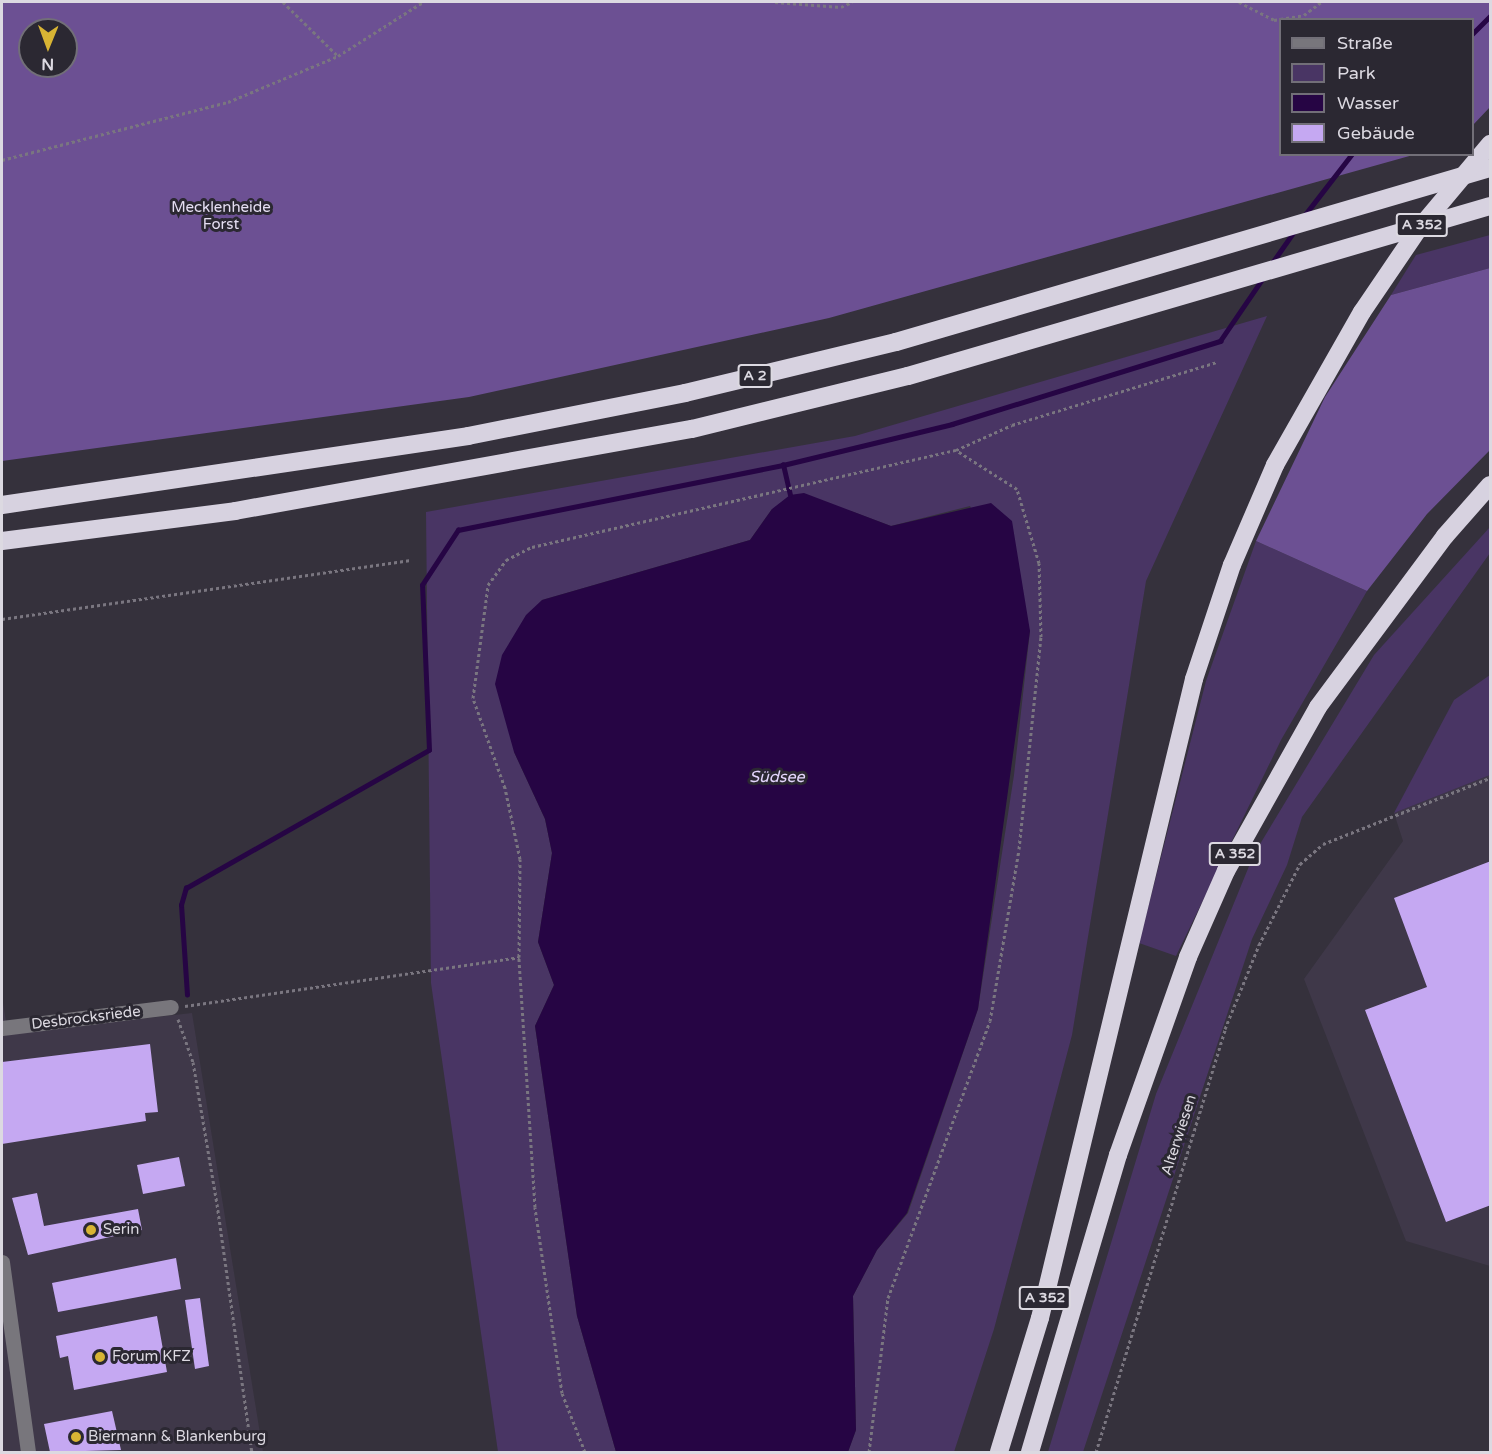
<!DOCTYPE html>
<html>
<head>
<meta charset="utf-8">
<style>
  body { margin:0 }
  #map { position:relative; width:1492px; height:1454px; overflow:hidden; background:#35313c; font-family:"Varela Round",sans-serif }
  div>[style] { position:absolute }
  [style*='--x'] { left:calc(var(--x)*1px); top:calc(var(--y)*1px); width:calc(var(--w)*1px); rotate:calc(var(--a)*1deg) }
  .built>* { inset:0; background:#3f3849 }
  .green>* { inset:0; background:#493564 }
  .forest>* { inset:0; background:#6c5093 }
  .water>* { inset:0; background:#260544 }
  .stream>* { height:4.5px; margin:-2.25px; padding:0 2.25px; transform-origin:2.25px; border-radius:2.25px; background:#260544 }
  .building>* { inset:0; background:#c5a8f2 }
  .path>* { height:3px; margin-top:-1.5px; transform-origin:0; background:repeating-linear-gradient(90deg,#7a7680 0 3px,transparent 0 6px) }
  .minor>* { height:15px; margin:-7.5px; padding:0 7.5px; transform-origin:7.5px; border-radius:7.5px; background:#78767c }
  .highway>* { height:18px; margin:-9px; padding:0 9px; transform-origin:9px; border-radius:9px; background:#d7d2e0 }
  .highway-bridge>* { height:18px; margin:-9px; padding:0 9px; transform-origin:9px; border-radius:9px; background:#d7d2e0 }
  .dots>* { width:16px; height:16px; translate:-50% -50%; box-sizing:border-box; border:3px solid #2b2832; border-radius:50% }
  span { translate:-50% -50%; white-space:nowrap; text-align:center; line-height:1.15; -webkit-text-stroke:6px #2b2832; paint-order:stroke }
  .shield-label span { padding:2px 4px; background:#2b2832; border:2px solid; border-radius:4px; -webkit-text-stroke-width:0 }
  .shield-label { font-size:14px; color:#dcd9e1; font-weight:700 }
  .park-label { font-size:15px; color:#e5def2 }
  .street-label { font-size:15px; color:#dcd9e1 }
  .poi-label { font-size:15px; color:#dcd9e1 }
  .left { translate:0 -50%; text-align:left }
  .water-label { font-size:16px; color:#e4d6fd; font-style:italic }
  .frame { position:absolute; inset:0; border:3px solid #dcd9e1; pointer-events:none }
  .legend { position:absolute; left:1279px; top:18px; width:195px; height:138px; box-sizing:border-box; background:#2b2832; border:2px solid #726f78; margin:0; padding:8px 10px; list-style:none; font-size:18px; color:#dcd9e1 }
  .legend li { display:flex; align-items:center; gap:12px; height:30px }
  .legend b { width:30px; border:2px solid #726f78 }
  .north { position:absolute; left:18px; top:18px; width:60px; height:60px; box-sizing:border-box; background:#2b2832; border:2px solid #726f78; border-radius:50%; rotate:181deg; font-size:16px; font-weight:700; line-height:24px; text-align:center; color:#dcd9e1 }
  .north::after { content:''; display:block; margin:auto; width:21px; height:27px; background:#d8b434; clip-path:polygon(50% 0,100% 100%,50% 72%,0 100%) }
</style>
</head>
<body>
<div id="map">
  <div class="built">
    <div style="clip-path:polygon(1490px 775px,1490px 1266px,1406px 1241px,1304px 979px,1403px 841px,1394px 813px)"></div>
    <div style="clip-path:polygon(2px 996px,8px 1034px,192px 1013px,263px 1452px,2px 1452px)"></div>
  </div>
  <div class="green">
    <div style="clip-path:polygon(1490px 235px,1490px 268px,1391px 295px,1416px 255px)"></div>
    <div style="clip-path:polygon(1267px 316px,1146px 581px,1072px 1035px,994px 1329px,954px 1452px,848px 1452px,856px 1430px,853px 1296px,877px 1250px,908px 1213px,978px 1009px,1014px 775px,1030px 631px,970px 506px,891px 526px,851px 511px,772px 509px,750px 540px,542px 600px,514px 752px,545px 819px,552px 853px,538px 942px,554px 985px,535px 1026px,577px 1316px,616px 1452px,498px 1452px,431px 983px,426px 512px,855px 436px)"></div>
    <div style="clip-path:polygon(1490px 527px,1490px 553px,1302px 817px,1287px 865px,1252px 939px,1083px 1452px,1048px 1452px,1156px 1094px,1254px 854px,1374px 655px)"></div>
    <div style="clip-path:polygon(1256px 541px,1367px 591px,1281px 740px,1176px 956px,1139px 943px,1206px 681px)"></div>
    <div style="clip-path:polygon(1490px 675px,1490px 775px,1394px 813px,1454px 700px)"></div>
  </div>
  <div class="forest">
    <div style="clip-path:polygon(evenodd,2px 2px,1490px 2px,1490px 107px,1473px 125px,1472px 20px,1280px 20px,1280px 154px,1413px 155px,829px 318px,469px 397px,2px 461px,2px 2px,30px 30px,66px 30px,66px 66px,30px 66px,30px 30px)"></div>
    <div style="clip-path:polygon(1490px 268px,1490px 450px,1427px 514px,1367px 591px,1256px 541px,1325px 397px,1391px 295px)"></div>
  </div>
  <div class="water">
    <div style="clip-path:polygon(804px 493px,891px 526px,991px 503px,1012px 521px,1030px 631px,978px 1009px,907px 1213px,877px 1250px,853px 1296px,856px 1430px,848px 1452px,616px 1452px,577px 1316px,535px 1026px,554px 985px,538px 942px,552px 853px,545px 819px,514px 752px,495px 684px,502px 655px,526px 615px,542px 600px,750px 540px,772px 509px,790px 495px)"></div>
  </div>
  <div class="stream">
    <div style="--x:1472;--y:34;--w:25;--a:-45"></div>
    <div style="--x:1304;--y:216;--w:78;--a:-52.3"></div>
    <div style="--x:1272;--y:263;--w:37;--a:-55"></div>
    <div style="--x:790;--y:495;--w:31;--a:-103"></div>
    <div style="--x:783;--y:465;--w:174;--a:-13.6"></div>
    <div style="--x:952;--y:424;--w:281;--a:-17.2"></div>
    <div style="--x:1220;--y:341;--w:76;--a:-55.7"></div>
    <div style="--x:187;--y:995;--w:90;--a:-93.8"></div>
    <div style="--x:181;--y:905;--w:18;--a:-74"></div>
    <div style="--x:186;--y:888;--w:279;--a:-29.6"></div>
    <div style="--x:429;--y:750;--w:165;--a:-92.4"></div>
    <div style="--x:422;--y:585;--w:66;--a:-56.8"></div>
    <div style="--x:458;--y:530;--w:331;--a:-11.3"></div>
  </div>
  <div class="building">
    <div style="clip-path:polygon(1491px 861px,1491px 1205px,1446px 1222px,1365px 1010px,1427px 987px,1394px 898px)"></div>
    <div style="clip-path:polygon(150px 1044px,158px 1112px,145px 1113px,146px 1121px,2px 1144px,2px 1062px)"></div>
    <div style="clip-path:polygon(179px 1157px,185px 1186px,143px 1194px,137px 1165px)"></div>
    <div style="clip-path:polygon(37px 1193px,44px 1226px,138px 1209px,142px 1230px,28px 1255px,12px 1198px)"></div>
    <div style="clip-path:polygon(176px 1258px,181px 1289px,58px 1312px,52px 1283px)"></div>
    <div style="clip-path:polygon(200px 1298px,209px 1366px,195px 1369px,185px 1300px)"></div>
    <div style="clip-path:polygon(157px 1316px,167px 1372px,74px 1390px,68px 1356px,60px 1358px,56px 1336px)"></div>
    <div style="clip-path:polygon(112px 1411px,121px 1450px,50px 1452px,44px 1424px)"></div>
  </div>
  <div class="path">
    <div style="--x:283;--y:2;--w:77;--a:44.5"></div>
    <div style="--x:775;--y:2;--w:66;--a:4.3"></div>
    <div style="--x:841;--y:7;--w:12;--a:-24"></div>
    <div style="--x:1239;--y:2;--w:39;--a:27"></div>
    <div style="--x:1274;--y:20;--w:30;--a:-9"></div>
    <div style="--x:1304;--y:15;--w:21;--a:-37"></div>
    <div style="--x:2;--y:160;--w:233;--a:-14.4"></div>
    <div style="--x:228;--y:102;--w:119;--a:-22.7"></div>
    <div style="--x:338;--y:56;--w:101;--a:-32.4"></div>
    <div style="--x:2;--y:619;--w:413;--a:-8.2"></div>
    <div style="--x:185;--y:1006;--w:338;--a:-8.3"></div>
    <div style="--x:178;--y:1019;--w:46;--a:70.8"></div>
    <div style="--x:193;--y:1062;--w:144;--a:80.4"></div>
    <div style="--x:217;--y:1204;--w:250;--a:82"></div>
    <div style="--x:585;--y:1452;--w:63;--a:-111.3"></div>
    <div style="--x:562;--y:1393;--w:188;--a:-98.3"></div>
    <div style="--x:535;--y:1207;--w:251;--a:-93.7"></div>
    <div style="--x:519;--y:957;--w:98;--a:-89.4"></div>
    <div style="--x:520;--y:859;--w:73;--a:-101.9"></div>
    <div style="--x:505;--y:788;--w:96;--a:-109.6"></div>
    <div style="--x:473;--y:698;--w:114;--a:-82.4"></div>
    <div style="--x:488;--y:585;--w:31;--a:-54"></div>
    <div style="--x:506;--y:560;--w:29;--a:-27"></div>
    <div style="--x:532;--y:547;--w:435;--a:-12.9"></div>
    <div style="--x:956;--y:450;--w:61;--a:-24.1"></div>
    <div style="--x:1012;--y:425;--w:214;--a:-17.1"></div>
    <div style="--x:869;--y:1452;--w:155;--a:-83"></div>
    <div style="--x:888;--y:1298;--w:295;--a:-69.8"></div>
    <div style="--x:990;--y:1021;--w:174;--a:-80.4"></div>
    <div style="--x:1019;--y:849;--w:213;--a:-84.1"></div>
    <div style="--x:1041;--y:637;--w:74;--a:-91.5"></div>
    <div style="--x:1039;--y:563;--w:77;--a:-106.6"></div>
    <div style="--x:1017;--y:489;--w:72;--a:-147.4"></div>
    <div style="--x:1096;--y:1452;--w:442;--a:-73"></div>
    <div style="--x:1225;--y:1029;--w:91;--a:-68"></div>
    <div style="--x:1259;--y:945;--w:91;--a:-63.2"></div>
    <div style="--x:1300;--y:864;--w:30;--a:-41"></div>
    <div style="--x:1323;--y:844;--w:180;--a:-21.6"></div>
  </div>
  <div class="minor">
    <div style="--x:2;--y:1028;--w:170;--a:-7.1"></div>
    <div style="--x:2;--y:1262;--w:192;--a:82.2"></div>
  </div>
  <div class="highway">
    <div style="--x:2;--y:505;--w:471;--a:-8.4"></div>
    <div style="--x:468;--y:436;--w:221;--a:-11.2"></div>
    <div style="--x:685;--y:393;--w:217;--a:-13.6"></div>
    <div style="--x:896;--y:342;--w:619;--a:-16.33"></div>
    <div style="--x:2;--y:541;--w:235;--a:-7.3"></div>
    <div style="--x:235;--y:511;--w:464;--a:-10.2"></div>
    <div style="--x:692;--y:429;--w:222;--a:-13.8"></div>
    <div style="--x:908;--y:376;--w:606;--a:-16.28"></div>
    <div style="--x:999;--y:1452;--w:140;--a:-73"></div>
    <div style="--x:1040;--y:1318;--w:657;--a:-76.45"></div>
    <div style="--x:1194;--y:679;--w:120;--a:-71.6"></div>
    <div style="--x:1232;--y:565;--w:109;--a:-66.7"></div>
    <div style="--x:1275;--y:465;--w:176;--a:-60.4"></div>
    <div style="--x:1030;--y:1452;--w:310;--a:-73.5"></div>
    <div style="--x:1118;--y:1155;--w:210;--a:-70.5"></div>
    <div style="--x:1188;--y:957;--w:94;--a:-66.2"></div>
    <div style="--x:1226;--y:871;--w:188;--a:-60.7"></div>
    <div style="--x:1318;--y:707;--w:213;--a:-53.4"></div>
    <div style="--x:1445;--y:536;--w:68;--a:-48.6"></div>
  </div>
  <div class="highway-bridge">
    <div style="--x:1362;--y:312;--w:98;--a:-55.8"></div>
    <div style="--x:1417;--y:231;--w:114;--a:-50"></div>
  </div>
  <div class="dots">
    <div style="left:91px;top:1230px;background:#d8b434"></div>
    <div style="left:100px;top:1357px;background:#d8b434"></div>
    <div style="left:76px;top:1437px;background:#d8b434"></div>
  </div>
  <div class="shield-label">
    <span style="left:1422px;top:225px">A 352</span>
    <span style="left:755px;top:376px">A 2</span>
    <span style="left:1235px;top:854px">A 352</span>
    <span style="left:1045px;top:1298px">A 352</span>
  </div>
  <div class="park-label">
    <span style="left:221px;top:216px">Mecklenheide<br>Forst</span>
  </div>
  <div class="street-label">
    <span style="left:86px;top:1018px;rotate:-7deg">Desbrocksriede</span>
    <span style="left:1179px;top:1135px;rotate:-72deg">Alterwiesen</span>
  </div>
  <div class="poi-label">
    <span class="left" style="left:103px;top:1230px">Serin</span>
    <span class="left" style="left:112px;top:1357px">Forum KFZ</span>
    <span class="left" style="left:88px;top:1437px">Biermann &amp; Blankenburg</span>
  </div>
  <div class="water-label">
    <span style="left:777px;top:777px">Südsee</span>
  </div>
  <div class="frame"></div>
  <ul class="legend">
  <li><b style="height:8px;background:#78767c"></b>Straße</li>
  <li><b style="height:16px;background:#493564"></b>Park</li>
  <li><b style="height:16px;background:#260544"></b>Wasser</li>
  <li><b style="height:16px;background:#c5a8f2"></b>Gebäude</li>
  </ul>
  <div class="north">N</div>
</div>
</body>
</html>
